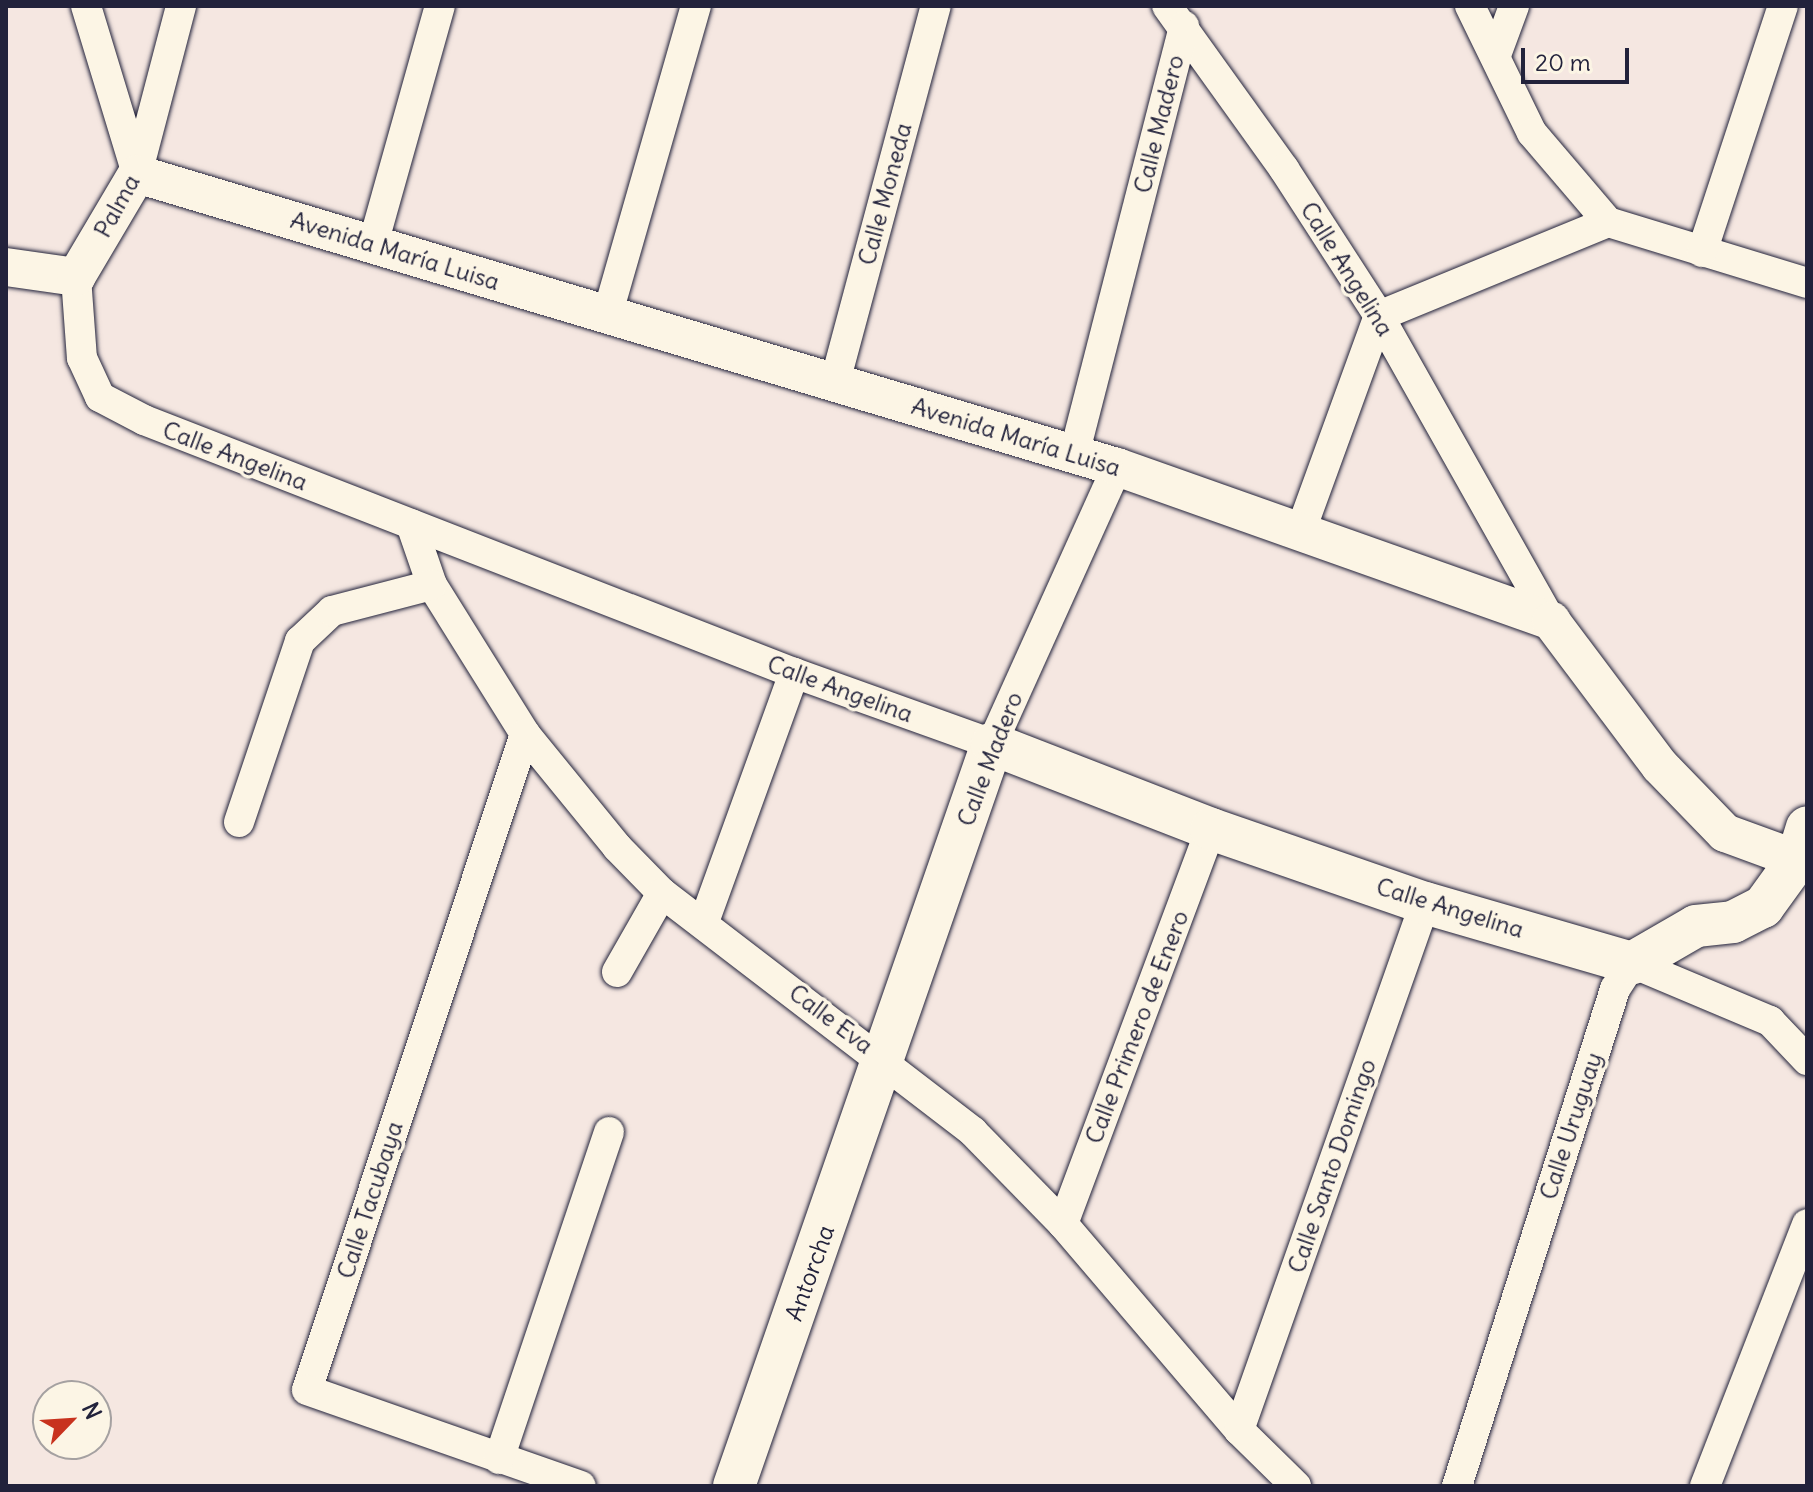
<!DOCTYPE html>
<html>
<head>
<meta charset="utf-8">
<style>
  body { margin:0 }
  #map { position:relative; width:1813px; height:1492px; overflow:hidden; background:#f5e7e1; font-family:Delius,sans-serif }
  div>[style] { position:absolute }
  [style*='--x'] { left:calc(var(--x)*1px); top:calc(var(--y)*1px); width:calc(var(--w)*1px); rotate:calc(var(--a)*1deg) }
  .roads { filter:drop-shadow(0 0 2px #22223b) drop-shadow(0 0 2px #22223b) }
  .minor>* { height:30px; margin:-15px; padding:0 15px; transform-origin:15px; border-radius:15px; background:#fcf5e5 }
  .tertiary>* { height:38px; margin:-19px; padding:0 19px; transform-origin:19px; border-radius:19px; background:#fcf5e5 }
  .secondary>* { height:42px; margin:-21px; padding:0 21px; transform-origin:21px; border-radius:21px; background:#fcf5e5 }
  span { translate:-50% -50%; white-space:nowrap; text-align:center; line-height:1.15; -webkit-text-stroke:7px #fcf5e5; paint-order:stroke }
  .street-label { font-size:24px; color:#22223b }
  .frame { position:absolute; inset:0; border:8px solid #22223b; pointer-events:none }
  .north { position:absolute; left:32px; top:1380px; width:80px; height:80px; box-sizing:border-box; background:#fcf5e5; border:2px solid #a5a1a1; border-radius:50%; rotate:65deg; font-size:22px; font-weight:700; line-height:32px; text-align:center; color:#22223b }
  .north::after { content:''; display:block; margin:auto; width:28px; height:36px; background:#c8321e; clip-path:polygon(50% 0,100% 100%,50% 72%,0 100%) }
  .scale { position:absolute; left:1521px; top:48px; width:108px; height:36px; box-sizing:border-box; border:4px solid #22223b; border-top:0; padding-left:10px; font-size:24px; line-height:28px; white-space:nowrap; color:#22223b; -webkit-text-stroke:6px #fcf5e5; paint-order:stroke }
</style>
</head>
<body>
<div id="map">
  <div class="roads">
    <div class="minor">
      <div style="--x:86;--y:6;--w:176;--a:73.1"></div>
      <div style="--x:1167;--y:6;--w:201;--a:54.3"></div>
      <div style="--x:1284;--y:169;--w:175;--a:57.1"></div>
      <div style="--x:1379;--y:316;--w:350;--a:60.6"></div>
      <div style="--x:1470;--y:6;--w:141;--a:64"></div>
      <div style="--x:1532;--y:133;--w:117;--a:49.5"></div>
      <div style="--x:1496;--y:55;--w:52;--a:-69.8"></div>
      <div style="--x:137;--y:174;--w:174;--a:-75.3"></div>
      <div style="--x:1608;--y:222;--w:208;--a:17"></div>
      <div style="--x:373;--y:244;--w:247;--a:-74.3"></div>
      <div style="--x:1702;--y:252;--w:259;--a:-71.8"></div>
      <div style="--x:76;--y:277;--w:81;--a:85.8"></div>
      <div style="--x:82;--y:358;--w:43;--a:65.2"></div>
      <div style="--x:100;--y:397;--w:50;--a:27.6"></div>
      <div style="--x:144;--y:420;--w:698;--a:21.27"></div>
      <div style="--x:794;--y:673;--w:210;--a:19.7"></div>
      <div style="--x:992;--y:744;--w:304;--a:-65.7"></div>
      <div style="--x:607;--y:316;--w:323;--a:-74"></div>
      <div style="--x:835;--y:382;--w:389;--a:-75"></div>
      <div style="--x:1074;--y:455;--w:443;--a:-75.6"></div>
      <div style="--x:411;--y:524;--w:65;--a:71"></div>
      <div style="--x:432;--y:585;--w:176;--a:58"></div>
      <div style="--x:525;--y:734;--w:146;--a:50.8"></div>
      <div style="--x:617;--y:847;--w:64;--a:45.6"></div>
      <div style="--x:662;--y:893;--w:392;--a:37.5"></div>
      <div style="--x:973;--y:1132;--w:129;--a:45.6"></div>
      <div style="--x:1063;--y:1224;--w:271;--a:49.5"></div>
      <div style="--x:1239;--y:1430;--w:80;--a:44.5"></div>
      <div style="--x:1301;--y:530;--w:228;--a:-70"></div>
      <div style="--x:1379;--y:316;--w:248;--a:-22.3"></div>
      <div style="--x:525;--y:734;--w:691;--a:108.38"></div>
      <div style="--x:307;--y:1390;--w:290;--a:19.3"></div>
      <div style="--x:239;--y:822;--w:191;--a:-71.4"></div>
      <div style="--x:300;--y:641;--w:44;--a:-43.2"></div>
      <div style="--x:332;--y:611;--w:103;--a:-14.6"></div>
      <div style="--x:704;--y:922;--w:265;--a:-70.1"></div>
      <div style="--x:617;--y:972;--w:91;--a:-60.3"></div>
      <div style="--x:1063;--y:1224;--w:422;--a:-69.5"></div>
      <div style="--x:1239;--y:1430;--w:559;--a:-70.56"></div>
      <div style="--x:499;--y:1459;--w:345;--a:-71.4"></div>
      <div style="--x:1457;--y:1486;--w:522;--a:-72.36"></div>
      <div style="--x:1615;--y:989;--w:31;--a:-57"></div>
      <div style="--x:1632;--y:963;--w:150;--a:22.8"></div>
      <div style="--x:1770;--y:1021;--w:54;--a:46.5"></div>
      <div style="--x:1705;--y:1486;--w:281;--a:-68.7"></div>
    </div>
    <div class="tertiary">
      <div style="--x:6;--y:267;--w:71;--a:8.1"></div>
      <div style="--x:76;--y:277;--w:120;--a:-59.4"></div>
      <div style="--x:137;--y:174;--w:1023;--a:16.65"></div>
      <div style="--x:1117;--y:467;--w:461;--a:19.5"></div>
      <div style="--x:1551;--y:621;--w:181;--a:53.1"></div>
      <div style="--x:1660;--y:766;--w:93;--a:45.9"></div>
      <div style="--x:1725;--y:833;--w:87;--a:20.1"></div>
    </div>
    <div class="secondary">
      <div style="--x:734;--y:1486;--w:786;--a:-70.83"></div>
      <div style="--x:992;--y:744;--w:235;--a:21.2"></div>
      <div style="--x:1211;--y:829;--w:226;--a:19.1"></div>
      <div style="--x:1425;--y:903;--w:216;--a:16.2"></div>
      <div style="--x:1632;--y:963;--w:74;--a:-30"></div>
      <div style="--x:1696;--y:926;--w:37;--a:-6"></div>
      <div style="--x:1733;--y:922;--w:34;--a:-27"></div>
      <div style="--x:1763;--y:907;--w:58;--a:-54.1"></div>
      <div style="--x:1797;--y:860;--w:34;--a:-73"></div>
    </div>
  </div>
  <div class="street-label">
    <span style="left:1159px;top:124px;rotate:-76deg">Calle Madero</span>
    <span style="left:885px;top:194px;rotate:-75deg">Calle Moneda</span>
    <span style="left:117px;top:206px;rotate:-61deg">Palma</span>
    <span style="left:395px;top:251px;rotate:17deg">Avenida María Luisa</span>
    <span style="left:1347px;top:269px;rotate:58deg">Calle Angelina</span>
    <span style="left:1016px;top:437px;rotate:17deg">Avenida María Luisa</span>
    <span style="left:235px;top:456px;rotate:21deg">Calle Angelina</span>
    <span style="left:840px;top:689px;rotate:20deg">Calle Angelina</span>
    <span style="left:990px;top:759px;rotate:-69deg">Calle Madero</span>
    <span style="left:1450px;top:908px;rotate:17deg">Calle Angelina</span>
    <span style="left:831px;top:1019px;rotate:37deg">Calle Eva</span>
    <span style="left:1137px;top:1027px;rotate:-69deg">Calle Primero de Enero</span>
    <span style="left:1571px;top:1126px;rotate:-72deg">Calle Uruguay</span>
    <span style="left:1332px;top:1166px;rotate:-71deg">Calle Santo Domingo</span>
    <span style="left:370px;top:1200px;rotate:-72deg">Calle Tacubaya</span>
    <span style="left:810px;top:1273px;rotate:-70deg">Antorcha</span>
  </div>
  <div class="frame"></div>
  <div class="north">N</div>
  <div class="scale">20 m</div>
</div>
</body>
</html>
